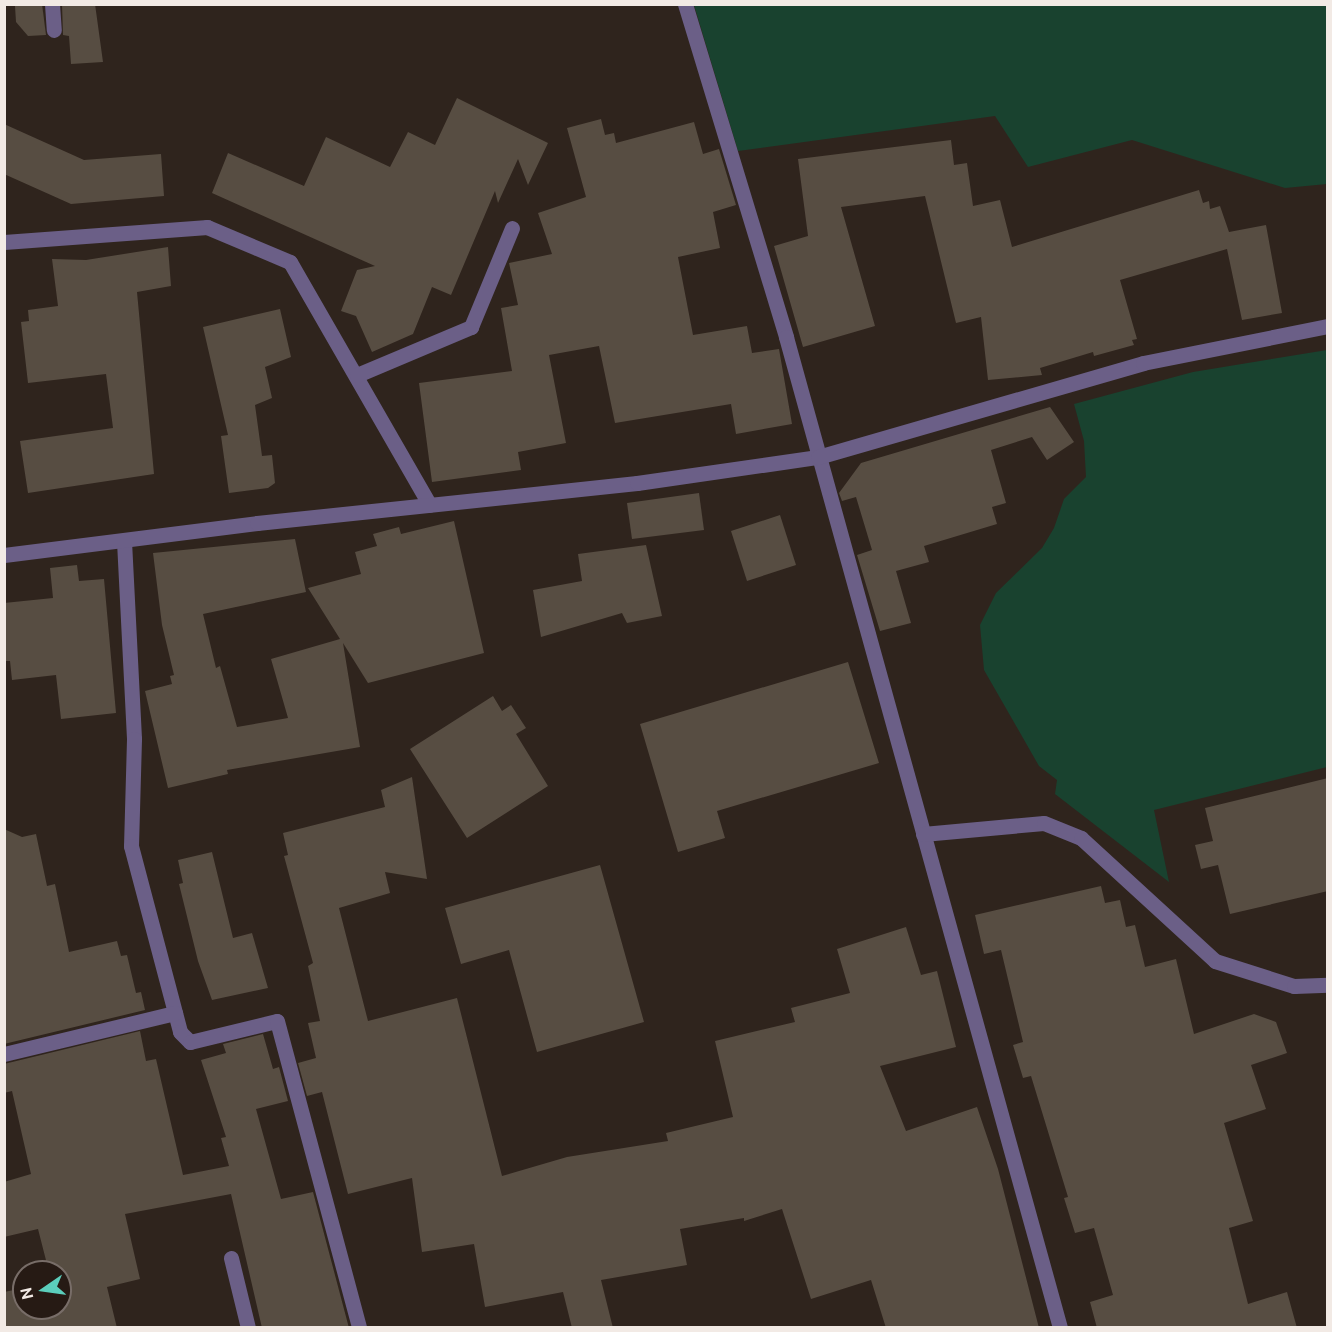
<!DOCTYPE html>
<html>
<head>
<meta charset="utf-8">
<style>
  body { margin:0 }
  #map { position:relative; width:1332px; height:1332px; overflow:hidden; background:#2f241d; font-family:Ubuntu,sans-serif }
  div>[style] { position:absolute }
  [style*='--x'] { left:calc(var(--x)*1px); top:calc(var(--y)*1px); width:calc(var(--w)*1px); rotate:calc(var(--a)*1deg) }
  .green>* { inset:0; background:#19422f }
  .building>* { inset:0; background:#574d42 }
  .minor>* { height:15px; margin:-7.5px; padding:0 7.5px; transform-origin:7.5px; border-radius:7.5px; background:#6b5f87 }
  span { translate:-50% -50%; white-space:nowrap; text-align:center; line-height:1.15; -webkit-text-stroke:5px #261a14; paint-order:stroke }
  .frame { position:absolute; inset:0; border:6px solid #f2eae5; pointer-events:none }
  .north { position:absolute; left:12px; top:1260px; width:60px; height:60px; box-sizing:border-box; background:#261a14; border:2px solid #786d68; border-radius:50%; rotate:257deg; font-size:16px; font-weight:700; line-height:24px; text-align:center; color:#f2eae5 }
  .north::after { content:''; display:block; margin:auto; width:21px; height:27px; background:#5bcebc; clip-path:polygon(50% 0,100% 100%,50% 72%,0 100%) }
</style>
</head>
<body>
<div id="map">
  <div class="green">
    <div style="clip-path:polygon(694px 5px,1327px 5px,1327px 184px,1285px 188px,1132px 140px,1028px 167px,995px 116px,738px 151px)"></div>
    <div style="clip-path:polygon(1327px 350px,1327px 767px,1154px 810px,1169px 882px,1055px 794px,1057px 780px,1039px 766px,984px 670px,980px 625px,996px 593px,1042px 548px,1054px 528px,1064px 499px,1086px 477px,1084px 441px,1074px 404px,1193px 372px)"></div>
  </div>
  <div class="building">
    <div style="clip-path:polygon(42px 4px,46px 35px,28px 36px,16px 22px,15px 6px)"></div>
    <div style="clip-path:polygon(62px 4px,95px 4px,103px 62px,71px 64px,69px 36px,63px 35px)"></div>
    <div style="clip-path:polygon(457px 98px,548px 143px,528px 185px,518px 159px,498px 203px,495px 191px,451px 295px,432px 287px,413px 334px,372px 352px,356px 316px,341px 311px,357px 270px,375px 266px,212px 193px,228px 153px,304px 186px,326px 137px,390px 167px,408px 132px,435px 145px)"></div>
    <div style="clip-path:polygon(601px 119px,605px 135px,614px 133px,616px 143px,694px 122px,703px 154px,719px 149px,736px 205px,713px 212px,720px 248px,678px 257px,693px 335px,747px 326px,752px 353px,779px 349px,792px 424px,736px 434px,731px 404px,615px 423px,599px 346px,549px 355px,566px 443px,518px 452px,521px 470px,432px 482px,419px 383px,512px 371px,501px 308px,518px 305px,509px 263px,552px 254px,538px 213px,586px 197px,567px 128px)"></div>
    <div style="clip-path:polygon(4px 124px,84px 160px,161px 154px,164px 196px,71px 204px,4px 174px)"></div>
    <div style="clip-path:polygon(951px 140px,954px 165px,967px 163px,973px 206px,1000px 200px,1012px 247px,1199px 190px,1203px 203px,1209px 201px,1210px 209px,1220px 206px,1229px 232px,1266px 225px,1282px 313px,1242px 320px,1227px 249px,1120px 280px,1137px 339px,1132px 340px,1134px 345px,1094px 356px,1093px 352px,1040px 368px,1042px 375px,988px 380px,981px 317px,956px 323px,925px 196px,841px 207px,875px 326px,803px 347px,774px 246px,808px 236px,798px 159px)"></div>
    <div style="clip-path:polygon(168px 247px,171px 286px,137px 292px,154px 474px,28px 493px,20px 441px,113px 428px,106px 374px,28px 383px,21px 322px,29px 321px,28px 310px,58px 306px,52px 259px,86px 260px)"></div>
    <div style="clip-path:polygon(280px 309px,291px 357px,265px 367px,272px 398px,255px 405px,262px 456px,272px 455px,275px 483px,268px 488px,229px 493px,221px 436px,228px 435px,203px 327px)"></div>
    <div style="clip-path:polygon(1050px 407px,1074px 442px,1047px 460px,1032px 437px,991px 450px,1006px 503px,992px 507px,997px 524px,924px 546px,929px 562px,896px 571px,911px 623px,880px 631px,857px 555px,872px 550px,856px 497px,842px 501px,839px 493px,861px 463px)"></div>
    <div style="clip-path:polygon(699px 493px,704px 530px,632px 539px,627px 503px)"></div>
    <div style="clip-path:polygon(780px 515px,796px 565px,747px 581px,731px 531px)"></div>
    <div style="clip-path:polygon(454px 521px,484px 653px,368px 683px,343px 643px,360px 747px,227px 770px,228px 774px,168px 788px,145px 691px,172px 684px,170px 676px,174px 675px,162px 625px,153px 553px,295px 539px,306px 592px,203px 614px,216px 668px,220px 666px,237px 727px,288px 718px,271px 659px,340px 639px,308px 588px,361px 574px,355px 552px,377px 546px,373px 534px,399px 527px,401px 534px)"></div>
    <div style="clip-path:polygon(646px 545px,662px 616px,627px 623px,622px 613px,541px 637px,533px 590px,582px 581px,578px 554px)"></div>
    <div style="clip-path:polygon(77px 565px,79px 581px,104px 579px,116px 713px,61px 719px,56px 675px,12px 680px,10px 661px,4px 661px,4px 603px,53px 598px,50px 568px)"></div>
    <div style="clip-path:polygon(848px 662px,879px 763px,717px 811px,725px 838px,678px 852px,640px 724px)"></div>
    <div style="clip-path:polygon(493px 696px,502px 711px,511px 705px,526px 728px,516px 734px,548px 786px,467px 838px,410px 749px)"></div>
    <div style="clip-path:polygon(412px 777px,427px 879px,385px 872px,390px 893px,339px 908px,368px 1021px,457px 998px,502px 1176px,567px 1157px,668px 1141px,666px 1133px,733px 1117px,715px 1041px,795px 1022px,791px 1008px,850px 993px,837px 949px,906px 927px,921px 975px,937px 971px,956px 1047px,880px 1066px,906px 1131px,977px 1107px,998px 1169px,1039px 1328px,886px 1328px,871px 1280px,811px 1299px,782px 1209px,744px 1221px,744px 1218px,680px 1229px,687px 1265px,601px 1280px,613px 1328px,572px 1328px,563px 1292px,485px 1307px,474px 1244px,422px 1252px,412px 1178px,348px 1194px,322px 1092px,307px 1096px,298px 1063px,316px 1058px,308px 1023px,320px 1021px,308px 966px,313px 963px,284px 856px,288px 855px,283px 833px,385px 807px,381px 790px)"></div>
    <div style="clip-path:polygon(1328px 778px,1328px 891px,1230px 914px,1218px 865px,1201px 869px,1195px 845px,1213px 841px,1205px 808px)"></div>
    <div style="clip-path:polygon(4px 829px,22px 837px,36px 834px,47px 886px,55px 884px,69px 952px,117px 941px,121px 956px,127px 955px,136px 993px,141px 992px,145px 1010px,4px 1044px)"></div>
    <div style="clip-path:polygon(212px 852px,233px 938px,252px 933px,268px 988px,212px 1000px,198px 961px,179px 884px,183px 883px,178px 860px)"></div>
    <div style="clip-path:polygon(600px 865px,644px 1022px,537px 1052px,509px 950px,461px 964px,445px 908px)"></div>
    <div style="clip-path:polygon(1101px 886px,1105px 903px,1120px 900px,1126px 927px,1135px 925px,1145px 967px,1176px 959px,1194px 1034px,1254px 1014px,1276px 1022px,1287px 1053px,1251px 1065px,1266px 1109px,1224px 1123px,1253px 1221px,1229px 1228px,1248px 1304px,1287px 1292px,1297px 1328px,1097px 1328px,1090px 1302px,1113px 1295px,1094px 1228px,1075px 1233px,1064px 1198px,1068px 1197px,1031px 1076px,1023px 1078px,1013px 1045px,1023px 1042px,1001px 950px,984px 954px,975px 915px)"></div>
    <div style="clip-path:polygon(140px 1031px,146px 1061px,156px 1059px,183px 1175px,229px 1166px,221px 1138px,226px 1137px,201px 1060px,226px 1053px,223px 1044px,263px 1034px,273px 1069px,279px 1067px,288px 1101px,256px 1109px,281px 1199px,313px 1192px,349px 1328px,262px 1328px,231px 1194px,125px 1214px,140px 1279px,107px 1287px,117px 1328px,4px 1328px,4px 1292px,24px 1288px,24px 1308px,60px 1308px,60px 1272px,49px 1272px,38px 1229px,4px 1237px,4px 1182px,31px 1174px,12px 1091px,4px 1093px,4px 1064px)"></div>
  </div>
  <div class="minor">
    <div style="--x:52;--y:4;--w:26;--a:86"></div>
    <div style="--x:685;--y:4;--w:348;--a:73.1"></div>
    <div style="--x:786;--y:337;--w:1028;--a:74.54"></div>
    <div style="--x:4;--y:242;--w:204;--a:-4.2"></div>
    <div style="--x:207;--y:227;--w:90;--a:22.9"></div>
    <div style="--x:290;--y:262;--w:280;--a:60.1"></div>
    <div style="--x:357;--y:375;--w:124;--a:-22.8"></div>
    <div style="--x:471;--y:327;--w:107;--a:-67.5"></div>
    <div style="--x:124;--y:541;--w:198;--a:87.1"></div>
    <div style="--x:134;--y:739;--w:107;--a:91.6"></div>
    <div style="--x:131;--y:846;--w:192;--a:75.2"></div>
    <div style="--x:180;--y:1032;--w:14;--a:45"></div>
    <div style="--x:190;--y:1042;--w:89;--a:-13.6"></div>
    <div style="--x:277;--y:1021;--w:318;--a:75"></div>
    <div style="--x:4;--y:555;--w:255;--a:-7.2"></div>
    <div style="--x:257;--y:523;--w:382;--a:-6"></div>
    <div style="--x:637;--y:483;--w:183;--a:-8.2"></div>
    <div style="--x:818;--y:457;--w:338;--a:-16.1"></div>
    <div style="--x:1143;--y:363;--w:189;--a:-11.3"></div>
    <div style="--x:923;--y:834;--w:121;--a:-5.2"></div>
    <div style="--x:1044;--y:823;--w:40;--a:22"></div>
    <div style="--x:1081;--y:838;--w:182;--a:42.5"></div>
    <div style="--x:1215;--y:961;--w:83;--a:17.6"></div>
    <div style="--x:1294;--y:986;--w:34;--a:-2"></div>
    <div style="--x:4;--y:1054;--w:176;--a:-13.5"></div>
    <div style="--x:231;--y:1258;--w:72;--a:76.3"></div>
  </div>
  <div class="frame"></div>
  <div class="north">N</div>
</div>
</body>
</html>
